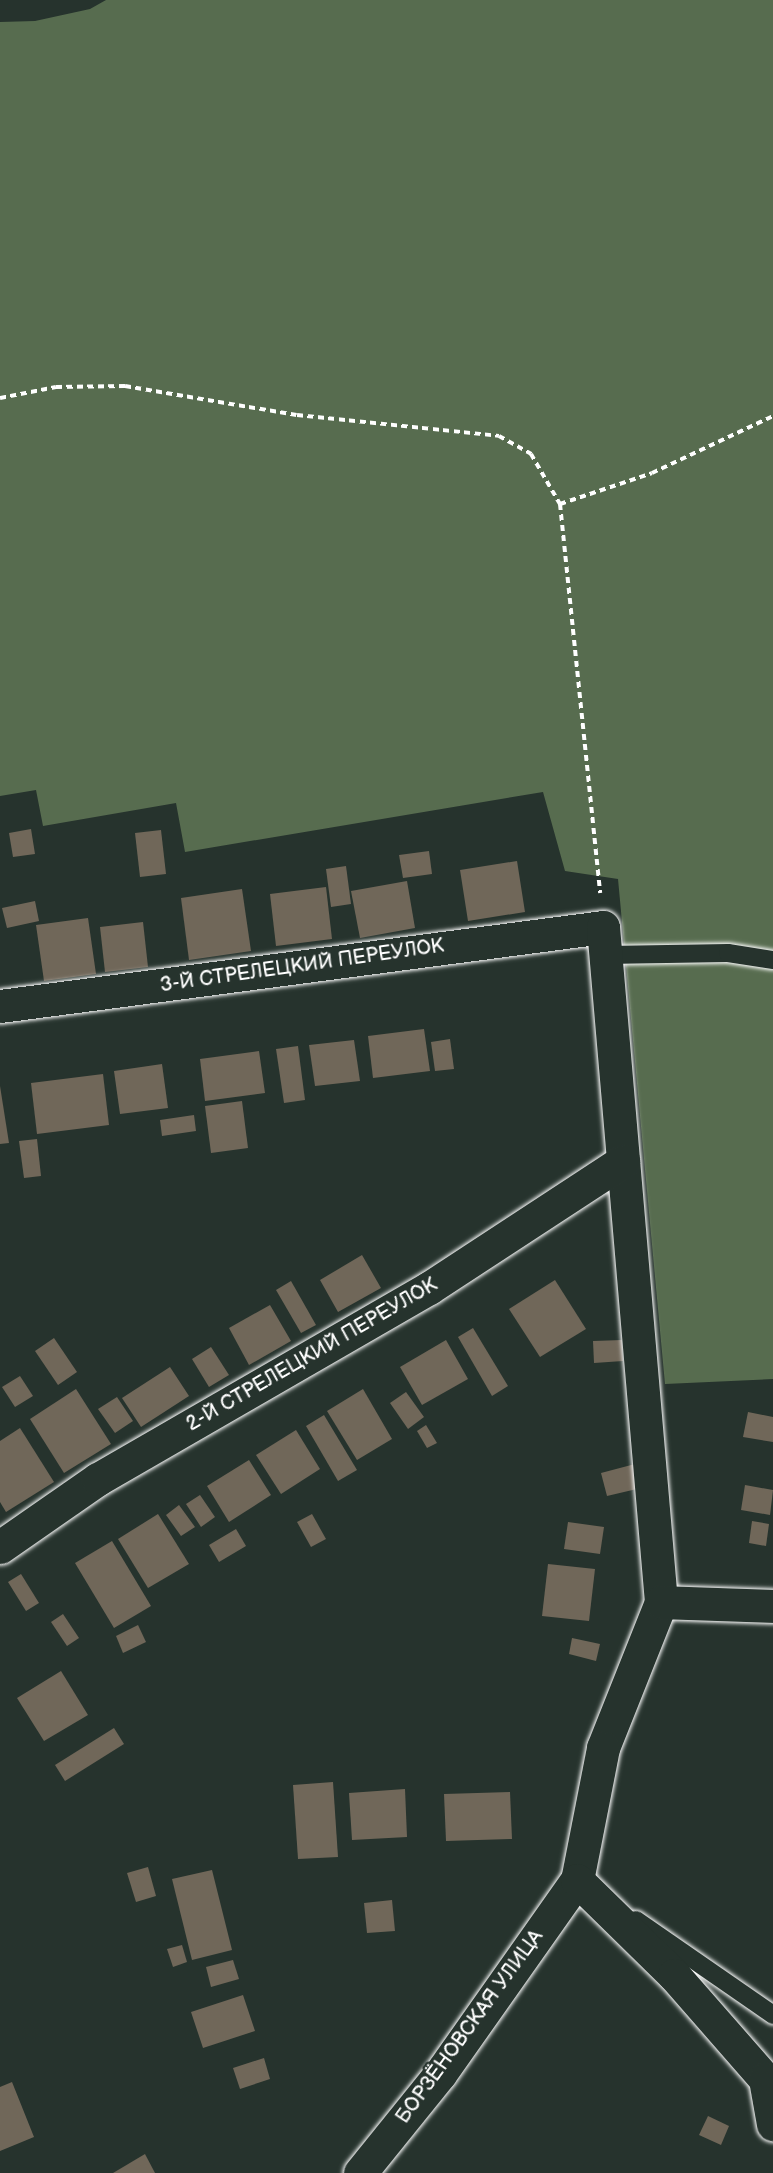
<!DOCTYPE html>
<html>
<head>
<meta charset="utf-8">
<style>
  body { margin:0 }
  #map { position:relative; width:773px; height:2173px; overflow:hidden; background:#26332d; font-family:"Balsamiq Sans",sans-serif }
  div>[style] { position:absolute }
  [style*='--x'] { left:calc(var(--x)*1px); top:calc(var(--y)*1px); width:calc(var(--w)*1px); rotate:calc(var(--a)*1deg) }
  .green>* { inset:0; background:#576c4f }
  .building>* { inset:0; background:#706759 }
  .path>* { height:4px; margin-top:-2px; transform-origin:0; background:repeating-linear-gradient(90deg,#fff 0 6px,transparent 0 10.5px) }
  .roads { filter:drop-shadow(0 0 2px #fff) drop-shadow(0 0 2px #fff) }
  .service>* { height:18px; margin:-9px; padding:0 9px; transform-origin:9px; border-radius:9px; background:#26332d }
  .minor>* { height:33px; margin:-16.5px; padding:0 16.5px; transform-origin:16.5px; border-radius:16.5px; background:#26332d }
  span { translate:-50% -50%; white-space:nowrap; text-align:center; line-height:1.15; -webkit-text-stroke:5px #26332d; paint-order:stroke }
  .street-label { font-size:20px; color:#fff }
</style>
</head>
<body>
<div id="map">
  <div class="green">
    <div style="clip-path:polygon(106px 0,773px 0,773px 1379px,665px 1384px,618px 879px,565px 871px,543px 792px,185px 852px,176px 803px,43px 826px,36px 790px,0 796px,0 22px,35px 21px,90px 9px)"></div>
  </div>
  <div class="building">
    <div style="clip-path:polygon(31px 829px,35px 854px,13px 857px,9px 833px)"></div>
    <div style="clip-path:polygon(161px 830px,166px 874px,140px 877px,135px 833px)"></div>
    <div style="clip-path:polygon(429px 851px,432px 874px,403px 878px,399px 855px)"></div>
    <div style="clip-path:polygon(517px 861px,525px 912px,468px 921px,460px 870px)"></div>
    <div style="clip-path:polygon(346px 866px,351px 904px,331px 907px,326px 869px)"></div>
    <div style="clip-path:polygon(407px 881px,415px 928px,360px 938px,351px 891px)"></div>
    <div style="clip-path:polygon(326px 887px,332px 939px,276px 946px,270px 894px)"></div>
    <div style="clip-path:polygon(242px 889px,251px 951px,189px 960px,181px 898px)"></div>
    <div style="clip-path:polygon(35px 901px,39px 921px,7px 928px,2px 908px)"></div>
    <div style="clip-path:polygon(88px 918px,96px 974px,44px 981px,36px 925px)"></div>
    <div style="clip-path:polygon(143px 922px,148px 967px,105px 972px,100px 927px)"></div>
    <div style="clip-path:polygon(424px 1029px,430px 1071px,373px 1078px,368px 1036px)"></div>
    <div style="clip-path:polygon(450px 1039px,454px 1069px,435px 1071px,431px 1042px)"></div>
    <div style="clip-path:polygon(354px 1040px,360px 1081px,315px 1086px,309px 1045px)"></div>
    <div style="clip-path:polygon(298px 1046px,305px 1100px,284px 1103px,276px 1049px)"></div>
    <div style="clip-path:polygon(259px 1051px,265px 1093px,205px 1101px,200px 1059px)"></div>
    <div style="clip-path:polygon(162px 1064px,168px 1108px,120px 1114px,114px 1071px)"></div>
    <div style="clip-path:polygon(103px 1074px,109px 1125px,37px 1134px,31px 1083px)"></div>
    <div style="clip-path:polygon(0 1086px,9px 1143px,0 1144px)"></div>
    <div style="clip-path:polygon(242px 1101px,248px 1148px,211px 1153px,205px 1106px)"></div>
    <div style="clip-path:polygon(194px 1115px,196px 1131px,162px 1136px,160px 1120px)"></div>
    <div style="clip-path:polygon(37px 1139px,41px 1176px,24px 1178px,19px 1141px)"></div>
    <div style="clip-path:polygon(362px 1255px,381px 1288px,338px 1312px,320px 1280px)"></div>
    <div style="clip-path:polygon(555px 1280px,586px 1329px,540px 1357px,509px 1309px)"></div>
    <div style="clip-path:polygon(291px 1281px,316px 1325px,301px 1333px,276px 1290px)"></div>
    <div style="clip-path:polygon(270px 1305px,291px 1341px,249px 1365px,229px 1328px)"></div>
    <div style="clip-path:polygon(473px 1328px,508px 1386px,492px 1396px,458px 1337px)"></div>
    <div style="clip-path:polygon(54px 1338px,77px 1372px,58px 1385px,35px 1351px)"></div>
    <div style="clip-path:polygon(446px 1340px,468px 1379px,422px 1405px,400px 1367px)"></div>
    <div style="clip-path:polygon(622px 1340px,623px 1361px,594px 1363px,593px 1341px)"></div>
    <div style="clip-path:polygon(211px 1347px,229px 1375px,209px 1387px,192px 1359px)"></div>
    <div style="clip-path:polygon(170px 1367px,189px 1396px,141px 1427px,122px 1398px)"></div>
    <div style="clip-path:polygon(20px 1376px,33px 1396px,15px 1407px,2px 1387px)"></div>
    <div style="clip-path:polygon(76px 1389px,111px 1444px,64px 1473px,30px 1419px)"></div>
    <div style="clip-path:polygon(363px 1389px,392px 1439px,357px 1460px,327px 1411px)"></div>
    <div style="clip-path:polygon(406px 1392px,424px 1417px,408px 1429px,390px 1403px)"></div>
    <div style="clip-path:polygon(117px 1397px,133px 1421px,115px 1433px,98px 1409px)"></div>
    <div style="clip-path:polygon(748px 1412px,773px 1417px,773px 1442px,743px 1437px)"></div>
    <div style="clip-path:polygon(324px 1415px,357px 1470px,338px 1481px,306px 1426px)"></div>
    <div style="clip-path:polygon(426px 1425px,437px 1443px,427px 1448px,417px 1431px)"></div>
    <div style="clip-path:polygon(20px 1428px,54px 1482px,6px 1512px,0 1502px,0 1441px)"></div>
    <div style="clip-path:polygon(296px 1430px,320px 1469px,281px 1494px,256px 1455px)"></div>
    <div style="clip-path:polygon(249px 1460px,271px 1495px,229px 1522px,207px 1486px)"></div>
    <div style="clip-path:polygon(635px 1464px,641px 1488px,607px 1496px,601px 1473px)"></div>
    <div style="clip-path:polygon(745px 1485px,773px 1490px,770px 1515px,741px 1510px)"></div>
    <div style="clip-path:polygon(200px 1495px,215px 1517px,201px 1527px,186px 1504px)"></div>
    <div style="clip-path:polygon(179px 1505px,195px 1527px,181px 1536px,166px 1515px)"></div>
    <div style="clip-path:polygon(158px 1514px,189px 1564px,148px 1588px,118px 1539px)"></div>
    <div style="clip-path:polygon(312px 1514px,326px 1539px,311px 1547px,297px 1522px)"></div>
    <div style="clip-path:polygon(752px 1521px,769px 1524px,766px 1546px,749px 1543px)"></div>
    <div style="clip-path:polygon(568px 1522px,604px 1527px,600px 1554px,564px 1549px)"></div>
    <div style="clip-path:polygon(236px 1529px,246px 1546px,219px 1562px,209px 1545px)"></div>
    <div style="clip-path:polygon(112px 1541px,151px 1606px,114px 1628px,75px 1563px)"></div>
    <div style="clip-path:polygon(548px 1564px,595px 1569px,589px 1621px,542px 1616px)"></div>
    <div style="clip-path:polygon(21px 1574px,39px 1603px,26px 1611px,8px 1582px)"></div>
    <div style="clip-path:polygon(63px 1614px,79px 1638px,67px 1646px,51px 1622px)"></div>
    <div style="clip-path:polygon(138px 1625px,146px 1642px,123px 1653px,116px 1636px)"></div>
    <div style="clip-path:polygon(572px 1638px,600px 1644px,596px 1661px,569px 1654px)"></div>
    <div style="clip-path:polygon(61px 1671px,88px 1715px,44px 1741px,17px 1698px)"></div>
    <div style="clip-path:polygon(114px 1728px,124px 1744px,65px 1781px,55px 1765px)"></div>
    <div style="clip-path:polygon(333px 1782px,338px 1857px,298px 1859px,293px 1785px)"></div>
    <div style="clip-path:polygon(405px 1789px,407px 1837px,352px 1840px,349px 1793px)"></div>
    <div style="clip-path:polygon(510px 1792px,512px 1839px,446px 1841px,444px 1794px)"></div>
    <div style="clip-path:polygon(148px 1867px,156px 1896px,136px 1902px,127px 1873px)"></div>
    <div style="clip-path:polygon(212px 1870px,232px 1950px,192px 1960px,172px 1879px)"></div>
    <div style="clip-path:polygon(392px 1900px,395px 1931px,367px 1933px,364px 1903px)"></div>
    <div style="clip-path:polygon(182px 1945px,187px 1962px,173px 1967px,167px 1949px)"></div>
    <div style="clip-path:polygon(233px 1960px,239px 1979px,211px 1987px,206px 1967px)"></div>
    <div style="clip-path:polygon(243px 1995px,255px 2031px,203px 2048px,191px 2012px)"></div>
    <div style="clip-path:polygon(264px 2058px,270px 2079px,240px 2089px,233px 2068px)"></div>
    <div style="clip-path:polygon(12px 2082px,34px 2137px,0 2151px,0 2087px)"></div>
    <div style="clip-path:polygon(708px 2116px,729px 2126px,721px 2145px,699px 2135px)"></div>
    <div style="clip-path:polygon(145px 2154px,155px 2173px,113px 2173px)"></div>
  </div>
  <div class="path">
    <div style="--x:0;--y:398;--w:57;--a:-11.1"></div>
    <div style="--x:56;--y:387;--w:69;--a:-0.8"></div>
    <div style="--x:125;--y:386;--w:174;--a:9.6"></div>
    <div style="--x:297;--y:415;--w:203;--a:5.9"></div>
    <div style="--x:499;--y:436;--w:37;--a:29"></div>
    <div style="--x:531;--y:454;--w:58;--a:59.9"></div>
    <div style="--x:560;--y:504;--w:391;--a:84.1"></div>
    <div style="--x:560;--y:504;--w:97;--a:-18.6"></div>
    <div style="--x:652;--y:473;--w:134;--a:-25.2"></div>
  </div>
  <div class="roads">
    <div class="service">
      <div style="--x:606;--y:955;--w:122;--a:-0.9"></div>
      <div style="--x:728;--y:953;--w:46;--a:8.8"></div>
      <div style="--x:636;--y:1920;--w:167;--a:34.7"></div>
    </div>
    <div class="minor">
      <div style="--x:0;--y:1006;--w:608;--a:-7.46"></div>
      <div style="--x:603;--y:927;--w:677;--a:85.09"></div>
      <div style="--x:661;--y:1602;--w:157;--a:111.7"></div>
      <div style="--x:603;--y:1748;--w:135;--a:101.1"></div>
      <div style="--x:0;--y:1547;--w:119;--a:-34.8"></div>
      <div style="--x:98;--y:1479;--w:382;--a:-30"></div>
      <div style="--x:429;--y:1288;--w:232;--a:-33.2"></div>
      <div style="--x:661;--y:1602;--w:112;--a:2"></div>
      <div style="--x:360;--y:2173;--w:127;--a:-51.1"></div>
      <div style="--x:440;--y:2074;--w:237;--a:-54.8"></div>
      <div style="--x:577;--y:1880;--w:136;--a:44.4"></div>
      <div style="--x:674;--y:1975;--w:138;--a:48.8"></div>
      <div style="--x:765;--y:2079;--w:46;--a:79.9"></div>
    </div>
  </div>
  <div class="street-label">
    <span style="left:302px;top:966px;rotate:-8deg">3-Й СТРЕЛЕЦКИЙ ПЕРЕУЛОК</span>
    <span style="left:312px;top:1355px;rotate:-30deg">2-Й СТРЕЛЕЦКИЙ ПЕРЕУЛОК</span>
    <span style="left:470px;top:2027px;rotate:-54deg">БОРЗЁНОВСКАЯ УЛИЦА</span>
  </div>
</div>
</body>
</html>
